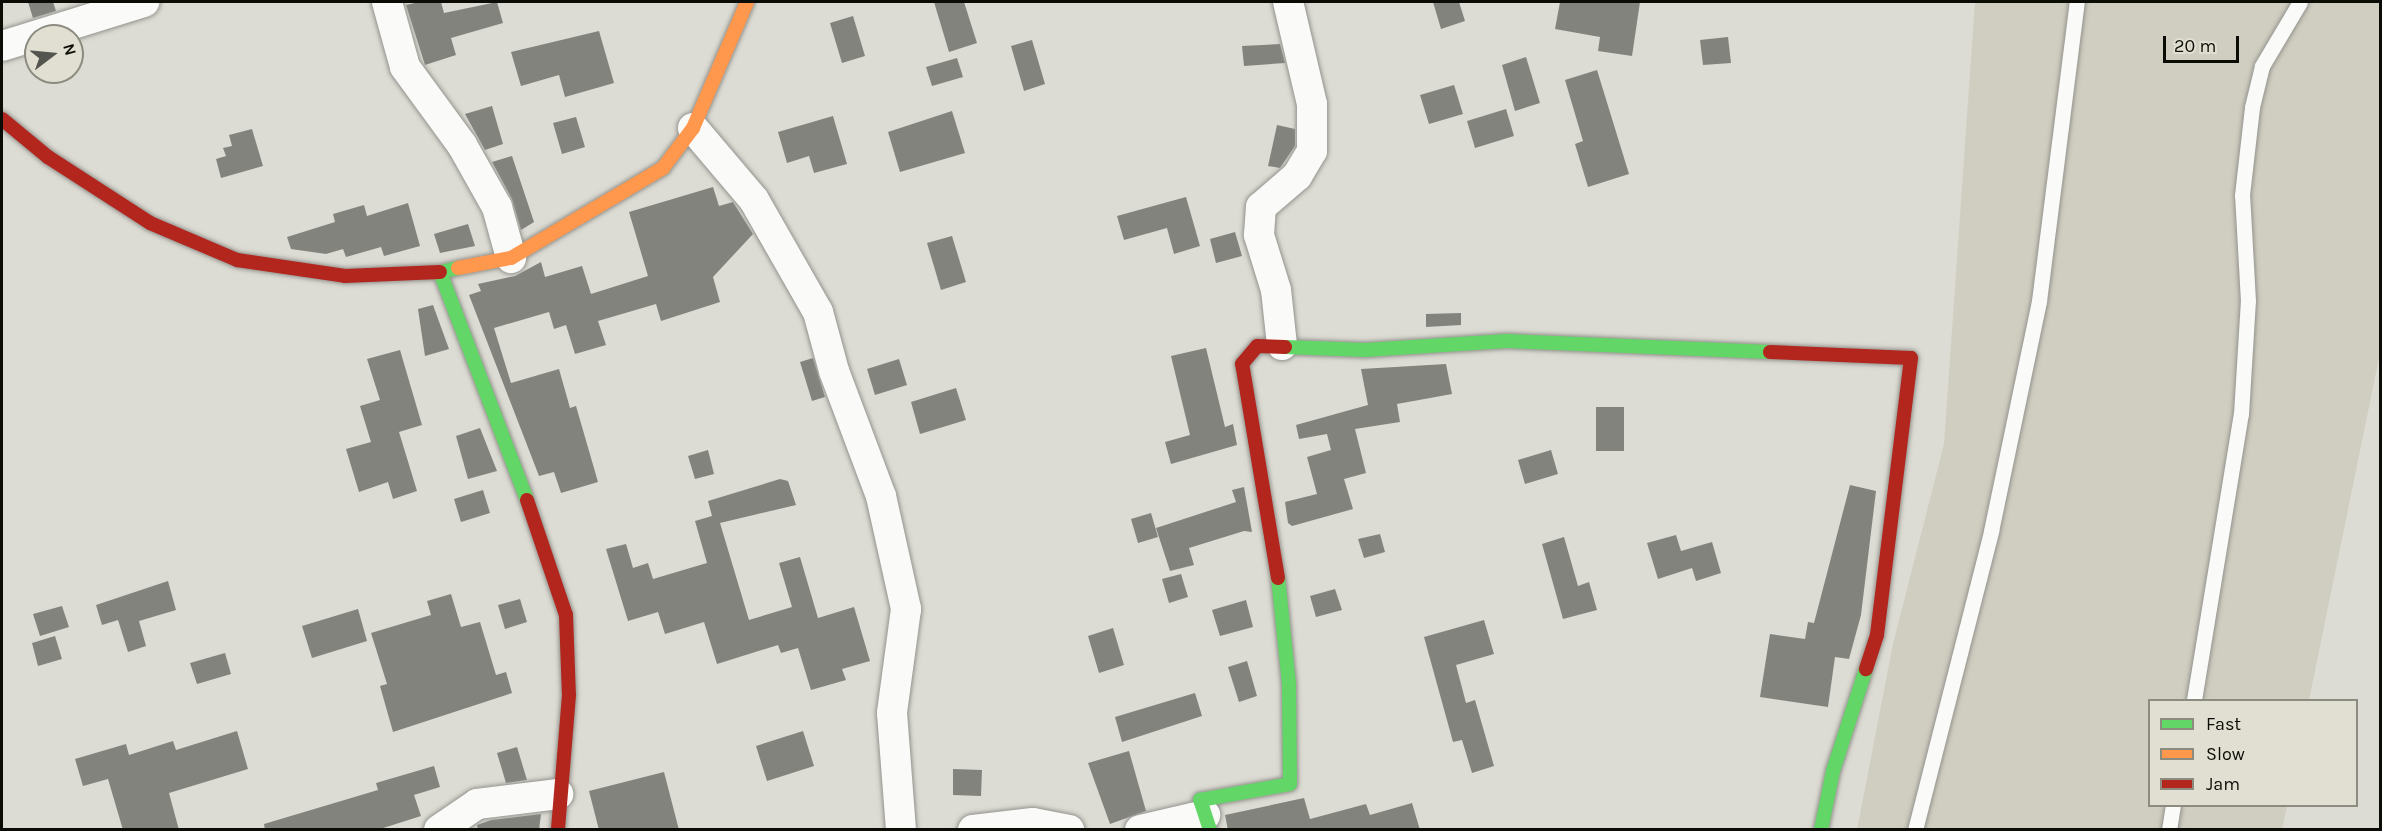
<!DOCTYPE html>
<html>
<head>
<meta charset="utf-8">
<style>
  body { margin:0 }
  #map { position:relative; width:2382px; height:831px; overflow:hidden; background:#dcdcd4; font-family:Karla,sans-serif }
  div>[style] { position:absolute }
  [style*='--x'] { left:calc(var(--x)*1px); top:calc(var(--y)*1px); width:calc(var(--w)*1px); rotate:calc(var(--a)*1deg) }
  .built>* { inset:0; background:#d0cec0 }
  .building>* { inset:0; background:#83837e }
  .roads { filter:drop-shadow(0 0 2px #94938e) drop-shadow(0 0 2px #94938e) }
  .lane>* { height:15px; margin:-7.5px; padding:0 7.5px; transform-origin:7.5px; border-radius:7.5px; background:#fafaf9 }
  .street>* { height:30px; margin:-15px; padding:0 15px; transform-origin:15px; border-radius:15px; background:#fafaf9 }
  .fast>* { height:14px; margin:-7px; padding:0 7px; transform-origin:7px; border-radius:7px; background:#63d668 }
  .slow>* { height:14px; margin:-7px; padding:0 7px; transform-origin:7px; border-radius:7px; background:#ff974d }
  .jam>* { height:14px; margin:-7px; padding:0 7px; transform-origin:7px; border-radius:7px; background:#b3261e }
  span { translate:-50% -50%; white-space:nowrap; text-align:center; line-height:1.15; -webkit-text-stroke:6px #e0dfd1; paint-order:stroke }
  .frame { position:absolute; inset:0; border:3px solid #0c0c07; pointer-events:none }
  .legend { position:absolute; left:2148px; top:699px; width:210px; height:108px; box-sizing:border-box; background:#e0dfd1; border:2px solid #8b8b80; margin:0; padding:8px 10px; list-style:none; font-size:18px; color:#0c0c07 }
  .legend li { display:flex; align-items:center; gap:12px; height:30px }
  .legend b { width:30px; border:2px solid #8b8b80 }
  .north { position:absolute; left:24px; top:24px; width:60px; height:60px; box-sizing:border-box; background:#e0dfd1; border:2px solid #8b8b80; border-radius:50%; rotate:74deg; font-size:16px; font-weight:700; line-height:24px; text-align:center; color:#0c0c07 }
  .north::after { content:''; display:block; margin:auto; width:21px; height:27px; background:#55554f; clip-path:polygon(50% 0,100% 100%,50% 72%,0 100%) }
  .scale { position:absolute; left:2163px; top:36px; width:76px; height:27px; box-sizing:border-box; border:3px solid #0c0c07; border-top:0; padding-left:8px; font-size:18px; line-height:21px; white-space:nowrap; color:#0c0c07; -webkit-text-stroke:4px #e0dfd1; paint-order:stroke }
</style>
</head>
<body>
<div id="map">
  <div class="built">
    <div style="clip-path:polygon(1975px 2px,2380px 2px,2380px 353px,2309px 700px,2150px 700px,2150px 806px,2287px 806px,2282px 829px,1857px 830px,1893px 644px,1944px 444px)"></div>
  </div>
  <div class="building">
    <div style="clip-path:polygon(28px 2px,53px 2px,56px 11px,33px 18px)"></div>
    <div style="clip-path:polygon(419px 2px,441px 2px,444px 13px,497px 2px,503px 23px,451px 38px,456px 55px,425px 65px,406px 5px)"></div>
    <div style="clip-path:polygon(934px 2px,964px 2px,977px 43px,949px 52px)"></div>
    <div style="clip-path:polygon(1433px 2px,1459px 2px,1465px 21px,1441px 29px)"></div>
    <div style="clip-path:polygon(1560px 2px,1640px 2px,1632px 56px,1598px 51px,1600px 37px,1555px 29px)"></div>
    <div style="clip-path:polygon(853px 16px,865px 56px,842px 63px,830px 23px)"></div>
    <div style="clip-path:polygon(599px 31px,614px 83px,565px 97px,559px 75px,521px 86px,511px 52px)"></div>
    <div style="clip-path:polygon(1728px 37px,1731px 63px,1703px 65px,1700px 40px)"></div>
    <div style="clip-path:polygon(1032px 40px,1045px 84px,1024px 91px,1011px 46px)"></div>
    <div style="clip-path:polygon(1280px 44px,1285px 63px,1244px 66px,1242px 46px)"></div>
    <div style="clip-path:polygon(1526px 57px,1540px 103px,1515px 111px,1502px 65px)"></div>
    <div style="clip-path:polygon(957px 58px,963px 77px,932px 86px,926px 67px)"></div>
    <div style="clip-path:polygon(1597px 70px,1629px 174px,1588px 187px,1575px 144px,1583px 141px,1565px 80px)"></div>
    <div style="clip-path:polygon(1454px 85px,1463px 114px,1429px 124px,1420px 95px)"></div>
    <div style="clip-path:polygon(492px 106px,503px 144px,485px 150px,465px 114px)"></div>
    <div style="clip-path:polygon(1506px 109px,1514px 136px,1475px 148px,1467px 121px)"></div>
    <div style="clip-path:polygon(952px 111px,965px 153px,900px 172px,888px 132px)"></div>
    <div style="clip-path:polygon(833px 116px,847px 164px,814px 173px,809px 156px,787px 163px,778px 132px)"></div>
    <div style="clip-path:polygon(576px 117px,585px 147px,562px 154px,553px 123px)"></div>
    <div style="clip-path:polygon(1277px 125px,1295px 129px,1295px 146px,1280px 168px,1268px 166px)"></div>
    <div style="clip-path:polygon(252px 129px,263px 166px,221px 178px,216px 159px,226px 156px,223px 148px,232px 146px,229px 135px)"></div>
    <div style="clip-path:polygon(512px 156px,534px 222px,521px 230px,512px 199px,492px 162px)"></div>
    <div style="clip-path:polygon(713px 187px,719px 206px,733px 202px,753px 234px,713px 277px,720px 302px,661px 321px,656px 304px,598px 321px,606px 345px,575px 354px,566px 325px,554px 329px,549px 312px,494px 328px,511px 383px,559px 369px,570px 408px,576px 406px,598px 482px,561px 493px,554px 472px,539px 476px,469px 295px,481px 291px,478px 284px,515px 276px,541px 262px,545px 277px,582px 266px,591px 294px,648px 276px,629px 212px)"></div>
    <div style="clip-path:polygon(1186px 197px,1200px 246px,1174px 254px,1167px 228px,1124px 240px,1117px 216px)"></div>
    <div style="clip-path:polygon(408px 203px,420px 246px,384px 256px,381px 247px,346px 257px,343px 249px,326px 254px,291px 249px,287px 237px,335px 222px,333px 214px,364px 205px,367px 216px)"></div>
    <div style="clip-path:polygon(468px 224px,475px 246px,440px 253px,434px 234px)"></div>
    <div style="clip-path:polygon(1235px 232px,1242px 256px,1216px 263px,1210px 239px)"></div>
    <div style="clip-path:polygon(952px 236px,966px 282px,941px 290px,927px 243px)"></div>
    <div style="clip-path:polygon(433px 305px,449px 349px,425px 356px,418px 309px)"></div>
    <div style="clip-path:polygon(1461px 313px,1461px 325px,1426px 327px,1426px 314px)"></div>
    <div style="clip-path:polygon(1206px 348px,1225px 427px,1233px 424px,1237px 445px,1171px 464px,1165px 442px,1190px 435px,1171px 356px)"></div>
    <div style="clip-path:polygon(400px 350px,422px 425px,399px 432px,417px 491px,393px 499px,388px 482px,359px 492px,346px 449px,371px 442px,360px 406px,380px 400px,367px 359px)"></div>
    <div style="clip-path:polygon(813px 358px,825px 397px,812px 401px,800px 362px)"></div>
    <div style="clip-path:polygon(899px 359px,907px 385px,875px 395px,867px 369px)"></div>
    <div style="clip-path:polygon(1446px 364px,1452px 394px,1397px 404px,1400px 422px,1355px 429px,1366px 473px,1344px 479px,1353px 509px,1292px 526px,1288px 523px,1285px 502px,1317px 494px,1307px 457px,1331px 450px,1327px 434px,1299px 439px,1296px 425px,1368px 405px,1361px 369px)"></div>
    <div style="clip-path:polygon(956px 388px,966px 420px,920px 434px,911px 402px)"></div>
    <div style="clip-path:polygon(1596px 407px,1624px 407px,1624px 451px,1596px 451px)"></div>
    <div style="clip-path:polygon(480px 428px,497px 471px,468px 479px,456px 436px)"></div>
    <div style="clip-path:polygon(708px 450px,714px 474px,695px 479px,688px 456px)"></div>
    <div style="clip-path:polygon(1551px 450px,1558px 474px,1525px 484px,1518px 460px)"></div>
    <div style="clip-path:polygon(780px 479px,788px 481px,796px 505px,720px 523px,749px 620px,792px 607px,779px 563px,800px 557px,818px 618px,854px 607px,870px 661px,842px 669px,846px 680px,811px 690px,798px 648px,781px 653px,778px 645px,717px 664px,704px 622px,665px 634px,658px 612px,628px 621px,606px 549px,626px 544px,633px 568px,648px 563px,653px 579px,707px 563px,695px 521px,712px 516px,708px 501px)"></div>
    <div style="clip-path:polygon(1850px 485px,1876px 491px,1861px 615px,1849px 659px,1835px 657px,1828px 707px,1760px 697px,1770px 634px,1805px 639px,1808px 622px,1814px 623px)"></div>
    <div style="clip-path:polygon(1244px 487px,1252px 532px,1244px 531px,1189px 548px,1194px 565px,1170px 571px,1156px 528px,1236px 502px,1232px 490px)"></div>
    <div style="clip-path:polygon(483px 490px,490px 513px,461px 522px,454px 499px)"></div>
    <div style="clip-path:polygon(1151px 513px,1158px 537px,1138px 543px,1131px 519px)"></div>
    <div style="clip-path:polygon(1380px 534px,1385px 552px,1364px 558px,1358px 539px)"></div>
    <div style="clip-path:polygon(1676px 535px,1681px 551px,1712px 542px,1721px 573px,1696px 581px,1692px 568px,1658px 579px,1647px 543px)"></div>
    <div style="clip-path:polygon(1564px 537px,1578px 586px,1589px 582px,1597px 610px,1563px 619px,1542px 544px)"></div>
    <div style="clip-path:polygon(1181px 574px,1188px 597px,1169px 603px,1162px 579px)"></div>
    <div style="clip-path:polygon(168px 581px,176px 610px,139px 621px,146px 646px,128px 652px,118px 620px,102px 625px,96px 605px)"></div>
    <div style="clip-path:polygon(1335px 589px,1342px 610px,1316px 617px,1310px 596px)"></div>
    <div style="clip-path:polygon(451px 594px,461px 627px,480px 622px,496px 675px,506px 672px,512px 693px,393px 732px,380px 686px,387px 684px,371px 633px,431px 615px,427px 601px)"></div>
    <div style="clip-path:polygon(520px 599px,527px 622px,505px 629px,498px 605px)"></div>
    <div style="clip-path:polygon(1246px 600px,1253px 627px,1220px 636px,1212px 610px)"></div>
    <div style="clip-path:polygon(62px 606px,69px 627px,40px 636px,33px 614px)"></div>
    <div style="clip-path:polygon(358px 609px,367px 641px,312px 658px,302px 626px)"></div>
    <div style="clip-path:polygon(1484px 620px,1494px 654px,1456px 665px,1466px 703px,1475px 700px,1494px 766px,1472px 773px,1462px 740px,1453px 742px,1424px 637px)"></div>
    <div style="clip-path:polygon(1113px 628px,1124px 665px,1099px 673px,1088px 636px)"></div>
    <div style="clip-path:polygon(55px 636px,62px 659px,38px 666px,32px 643px)"></div>
    <div style="clip-path:polygon(225px 653px,231px 674px,197px 684px,190px 663px)"></div>
    <div style="clip-path:polygon(1247px 661px,1257px 696px,1239px 702px,1228px 667px)"></div>
    <div style="clip-path:polygon(1195px 693px,1202px 716px,1122px 742px,1115px 717px)"></div>
    <div style="clip-path:polygon(237px 731px,248px 769px,169px 793px,179px 830px,123px 830px,108px 779px,83px 786px,75px 759px,126px 744px,129px 755px,173px 741px,176px 750px)"></div>
    <div style="clip-path:polygon(803px 731px,814px 766px,767px 781px,756px 746px)"></div>
    <div style="clip-path:polygon(517px 747px,527px 780px,506px 783px,497px 753px)"></div>
    <div style="clip-path:polygon(1129px 751px,1146px 811px,1110px 824px,1088px 763px)"></div>
    <div style="clip-path:polygon(434px 766px,440px 787px,414px 795px,421px 816px,377px 830px,265px 830px,264px 824px,378px 790px,376px 783px)"></div>
    <div style="clip-path:polygon(953px 769px,982px 770px,981px 796px,953px 795px)"></div>
    <div style="clip-path:polygon(664px 772px,679px 830px,599px 830px,589px 791px)"></div>
    <div style="clip-path:polygon(1304px 798px,1310px 819px,1366px 804px,1370px 815px,1412px 803px,1420px 830px,1228px 830px,1225px 815px)"></div>
    <div style="clip-path:polygon(541px 814px,539px 830px,478px 830px,477px 825px,491px 820px)"></div>
  </div>
  <div class="roads">
    <div class="lane">
      <div style="--x:2194;--y:700;--w:290;--a:-80.7"></div>
      <div style="--x:2241;--y:414;--w:113;--a:-86.5"></div>
      <div style="--x:2248;--y:301;--w:106;--a:-93.2"></div>
      <div style="--x:2242;--y:195;--w:89;--a:-83.5"></div>
      <div style="--x:2252;--y:107;--w:42;--a:-76.3"></div>
      <div style="--x:2262;--y:66;--w:74;--a:-59.3"></div>
      <div style="--x:1915;--y:830;--w:309;--a:-75.7"></div>
      <div style="--x:1991;--y:531;--w:235;--a:-78.2"></div>
      <div style="--x:2039;--y:301;--w:301;--a:-82.8"></div>
      <div style="--x:2169;--y:830;--w:24;--a:-81"></div>
    </div>
    <div class="street">
      <div style="--x:387;--y:2;--w:67;--a:74.5"></div>
      <div style="--x:405;--y:67;--w:97;--a:53.8"></div>
      <div style="--x:462;--y:145;--w:71;--a:60.6"></div>
      <div style="--x:497;--y:207;--w:53;--a:74.6"></div>
      <div style="--x:2;--y:46;--w:149;--a:-17.2"></div>
      <div style="--x:693;--y:128;--w:94;--a:49.7"></div>
      <div style="--x:754;--y:200;--w:129;--a:60.3"></div>
      <div style="--x:818;--y:312;--w:61;--a:74.8"></div>
      <div style="--x:834;--y:371;--w:134;--a:69.4"></div>
      <div style="--x:881;--y:496;--w:116;--a:77.5"></div>
      <div style="--x:906;--y:609;--w:105;--a:97.7"></div>
      <div style="--x:892;--y:713;--w:117;--a:85.6"></div>
      <div style="--x:1282;--y:345;--w:55;--a:-96.2"></div>
      <div style="--x:1276;--y:290;--w:58;--a:-107.2"></div>
      <div style="--x:1259;--y:235;--w:28;--a:-86"></div>
      <div style="--x:1261;--y:207;--w:48;--a:-40.7"></div>
      <div style="--x:1297;--y:176;--w:29;--a:-59"></div>
      <div style="--x:1312;--y:151;--w:47;--a:-90"></div>
      <div style="--x:1312;--y:104;--w:105;--a:-103.2"></div>
      <div style="--x:439;--y:830;--w:46;--a:-34.4"></div>
      <div style="--x:477;--y:804;--w:82;--a:-7"></div>
      <div style="--x:973;--y:830;--w:60;--a:-6.7"></div>
      <div style="--x:1033;--y:823;--w:37;--a:11"></div>
      <div style="--x:1140;--y:830;--w:67;--a:-13"></div>
    </div>
    <div class="fast">
      <div style="--x:458;--y:268;--w:18;--a:167"></div>
      <div style="--x:440;--y:272;--w:244;--a:69.1"></div>
      <div style="--x:1285;--y:347;--w:80;--a:2.1"></div>
      <div style="--x:1365;--y:350;--w:142;--a:-3.6"></div>
      <div style="--x:1507;--y:341;--w:263;--a:2.4"></div>
      <div style="--x:1210;--y:830;--w:32;--a:-108"></div>
      <div style="--x:1200;--y:800;--w:91;--a:-10.1"></div>
      <div style="--x:1290;--y:784;--w:100;--a:-90.6"></div>
      <div style="--x:1289;--y:684;--w:107;--a:-95.9"></div>
      <div style="--x:1821;--y:830;--w:60;--a:-78.5"></div>
      <div style="--x:1833;--y:771;--w:107;--a:-72.1"></div>
    </div>
    <div class="slow">
      <div style="--x:458;--y:268;--w:54;--a:-10.7"></div>
      <div style="--x:511;--y:258;--w:177;--a:-30.6"></div>
      <div style="--x:663;--y:168;--w:50;--a:-53.1"></div>
      <div style="--x:693;--y:128;--w:137;--a:-66.8"></div>
    </div>
    <div class="jam">
      <div style="--x:2;--y:119;--w:60;--a:39.6"></div>
      <div style="--x:48;--y:157;--w:121;--a:32.9"></div>
      <div style="--x:150;--y:223;--w:95;--a:23"></div>
      <div style="--x:237;--y:260;--w:109;--a:8.4"></div>
      <div style="--x:345;--y:276;--w:95;--a:-2.4"></div>
      <div style="--x:1770;--y:352;--w:141;--a:2.4"></div>
      <div style="--x:1911;--y:358;--w:279;--a:97"></div>
      <div style="--x:1877;--y:635;--w:36;--a:108"></div>
      <div style="--x:527;--y:500;--w:121;--a:71.3"></div>
      <div style="--x:566;--y:615;--w:80;--a:87.9"></div>
      <div style="--x:569;--y:695;--w:135;--a:94.7"></div>
      <div style="--x:1278;--y:578;--w:217;--a:-99.5"></div>
      <div style="--x:1242;--y:364;--w:23;--a:-50"></div>
      <div style="--x:1257;--y:346;--w:28;--a:2"></div>
    </div>
  </div>
  <div class="frame"></div>
  <ul class="legend">
  <li><b style="height:8px;background:#63d668"></b>Fast</li>
  <li><b style="height:8px;background:#ff974d"></b>Slow</li>
  <li><b style="height:8px;background:#b3261e"></b>Jam</li>
  </ul>
  <div class="north">N</div>
  <div class="scale">20 m</div>
</div>
</body>
</html>
